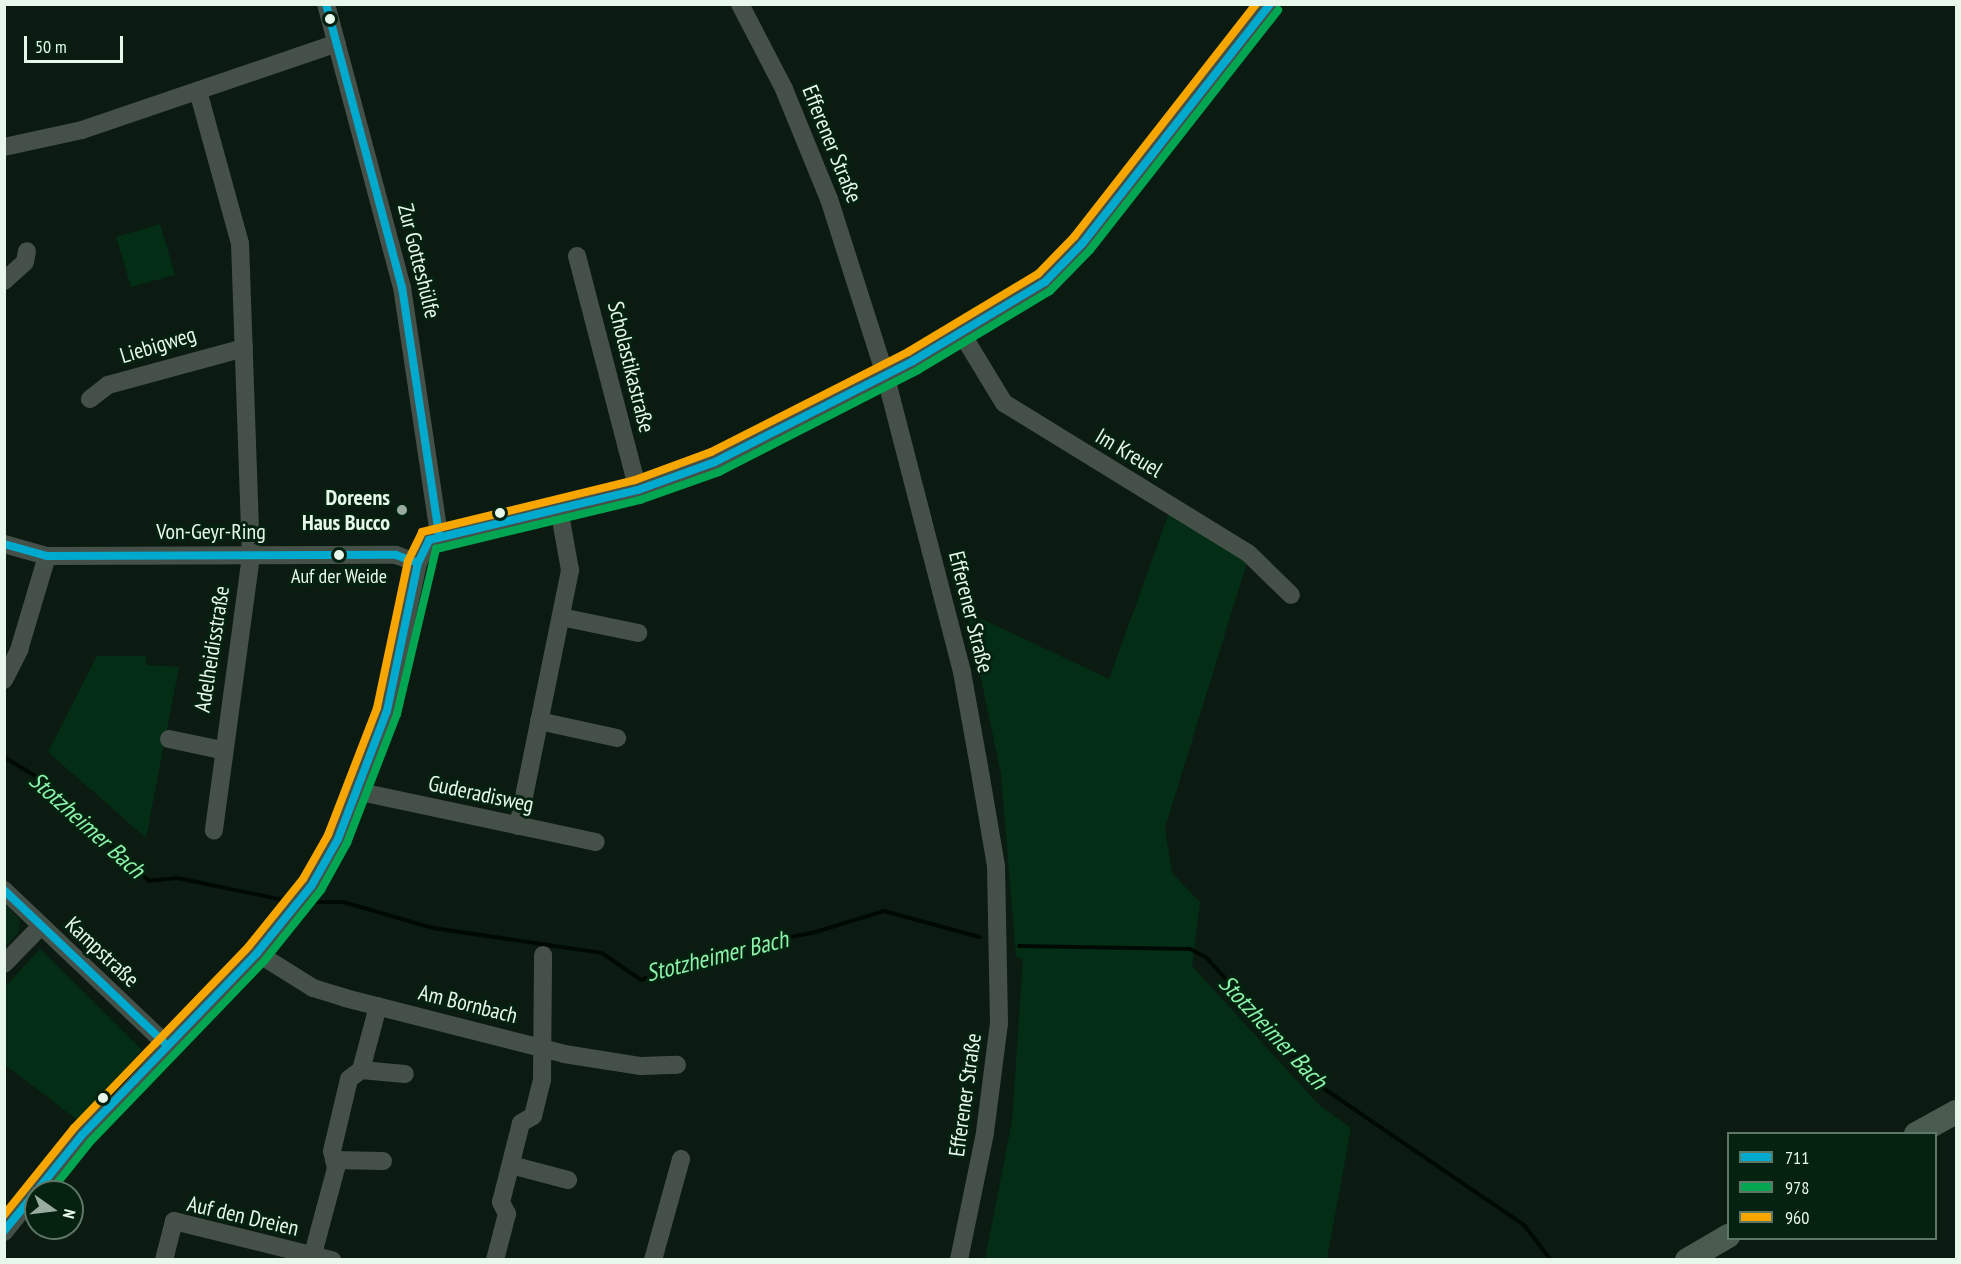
<!DOCTYPE html>
<html>
<head>
<meta charset="utf-8">
<style>
  body { margin:0 }
  #map { position:relative; width:1961px; height:1264px; overflow:hidden; background:#0b1b11; font-family:"PT Sans Narrow",sans-serif }
  div>[style] { position:absolute }
  [style*='--x'] { left:calc(var(--x)*1px); top:calc(var(--y)*1px); width:calc(var(--w)*1px); rotate:calc(var(--a)*1deg) }
  .built>* { inset:0; background:#082a14 }
  .green>* { inset:0; background:#032d14 }
  .stream>* { height:4px; margin:-2px; padding:0 2px; transform-origin:2px; border-radius:2px; background:#010a02 }
  .minor>* { height:18px; margin:-9px; padding:0 9px; transform-origin:9px; border-radius:9px; background:#455148 }
  .major>* { height:24px; margin:-12px; padding:0 12px; transform-origin:12px; border-radius:12px; background:#495a4e }
  .bus-1>* { height:8px; margin:-4px; padding:0 4px; transform-origin:4px; border-radius:4px; background:#00a9ce }
  .bus-2>* { height:8px; margin:-4px; padding:0 4px; transform-origin:4px; border-radius:4px; background:#00a651 }
  .bus-3>* { height:8px; margin:-4px; padding:0 4px; transform-origin:4px; border-radius:4px; background:#f7a600 }
  .dots>* { width:16px; height:16px; translate:-50% -50%; box-sizing:border-box; border:3px solid #05210f; border-radius:50% }
  span { translate:-50% -50%; white-space:nowrap; text-align:center; line-height:1.15; -webkit-text-stroke:6px #05210f; paint-order:stroke }
  .bus-label { font-size:20px; color:#e7f8eb }
  .street-label { font-size:22px; color:#e7f8eb }
  .poi-label { font-size:22px; color:#e7f8eb; font-weight:700 }
  .right { translate:-100% -50%; text-align:right }
  .water-label { font-size:24px; color:#8bf3aa; font-style:italic }
  .frame { position:absolute; inset:0; border:6px solid #e7f8eb; pointer-events:none }
  .legend { position:absolute; left:1727px; top:1132px; width:210px; height:108px; box-sizing:border-box; background:#05210f; border:2px solid #5f7767; margin:0; padding:8px 10px; list-style:none; font-size:18px; color:#e7f8eb }
  .legend li { display:flex; align-items:center; gap:12px; height:30px }
  .legend b { width:30px; border:2px solid #5f7767 }
  .north { position:absolute; left:24px; top:1180px; width:60px; height:60px; box-sizing:border-box; background:#05210f; border:2px solid #5f7767; border-radius:50%; rotate:104deg; font-size:16px; font-weight:700; line-height:24px; text-align:center; color:#e7f8eb }
  .north::after { content:''; display:block; margin:auto; width:21px; height:27px; background:#9aab9f; clip-path:polygon(50% 0,100% 100%,50% 72%,0 100%) }
  .scale { position:absolute; left:24px; top:36px; width:99px; height:27px; box-sizing:border-box; border:3px solid #e7f8eb; border-top:0; padding-left:8px; font-size:18px; line-height:21px; white-space:nowrap; color:#e7f8eb; -webkit-text-stroke:4px #05210f; paint-order:stroke }
</style>
</head>
<body>
<div id="map">
  <div class="built">
    <div style="clip-path:polygon(4px 903px,20px 920px,18px 933px,5px 947px)"></div>
  </div>
  <div class="green">
    <div style="clip-path:polygon(160px 224px,175px 275px,131px 287px,116px 237px)"></div>
    <div style="clip-path:polygon(1169px 513px,1248px 559px,1165px 828px,1172px 873px,1200px 902px,1192px 966px,1320px 1106px,1351px 1128px,1327px 1259px,985px 1259px,1012px 1121px,1023px 960px,1016px 956px,1001px 774px,967px 612px,1109px 679px)"></div>
    <div style="clip-path:polygon(97px 656px,146px 656px,146px 665px,179px 667px,146px 838px,48px 752px)"></div>
    <div style="clip-path:polygon(40px 949px,142px 1050px,80px 1122px,5px 1065px,5px 987px)"></div>
  </div>
  <div class="stream">
    <div style="--x:4;--y:757;--w:44;--a:31.2"></div>
    <div style="--x:42;--y:780;--w:147;--a:43.3"></div>
    <div style="--x:149;--y:881;--w:28;--a:-6"></div>
    <div style="--x:177;--y:878;--w:104;--a:11.6"></div>
    <div style="--x:315;--y:902;--w:28;--a:0"></div>
    <div style="--x:343;--y:902;--w:94;--a:16.1"></div>
    <div style="--x:433;--y:928;--w:171;--a:8.4"></div>
    <div style="--x:602;--y:953;--w:47;--a:34.7"></div>
    <div style="--x:641;--y:980;--w:102;--a:-19.5"></div>
    <div style="--x:737;--y:946;--w:76;--a:-9.8"></div>
    <div style="--x:812;--y:933;--w:75;--a:-17"></div>
    <div style="--x:884;--y:911;--w:99;--a:15.2"></div>
    <div style="--x:1019;--y:946;--w:171;--a:1"></div>
    <div style="--x:1190;--y:949;--w:18;--a:27"></div>
    <div style="--x:1206;--y:957;--w:176;--a:48.2"></div>
    <div style="--x:1323;--y:1088;--w:243;--a:34.3"></div>
    <div style="--x:1524;--y:1225;--w:44;--a:52.4"></div>
  </div>
  <div class="minor">
    <div style="--x:326;--y:4;--w:293;--a:75"></div>
    <div style="--x:402;--y:287;--w:250;--a:81.5"></div>
    <div style="--x:740;--y:4;--w:96;--a:62.6"></div>
    <div style="--x:784;--y:89;--w:119;--a:67.8"></div>
    <div style="--x:829;--y:199;--w:184;--a:72.3"></div>
    <div style="--x:885;--y:374;--w:308;--a:75.5"></div>
    <div style="--x:962;--y:672;--w:108;--a:79.8"></div>
    <div style="--x:981;--y:778;--w:89;--a:80.3"></div>
    <div style="--x:996;--y:866;--w:157;--a:88.9"></div>
    <div style="--x:999;--y:1023;--w:111;--a:97.3"></div>
    <div style="--x:985;--y:1133;--w:130;--a:101.6"></div>
    <div style="--x:198;--y:91;--w:158;--a:74.6"></div>
    <div style="--x:240;--y:243;--w:313;--a:88"></div>
    <div style="--x:251;--y:556;--w:277;--a:97.7"></div>
    <div style="--x:4;--y:147;--w:80;--a:-12.3"></div>
    <div style="--x:82;--y:130;--w:269;--a:-18.8"></div>
    <div style="--x:577;--y:256;--w:242;--a:75.4"></div>
    <div style="--x:4;--y:281;--w:28;--a:-42"></div>
    <div style="--x:25;--y:262;--w:11;--a:-80"></div>
    <div style="--x:962;--y:334;--w:81;--a:58.7"></div>
    <div style="--x:1004;--y:403;--w:286;--a:31.6"></div>
    <div style="--x:1248;--y:553;--w:60;--a:44.3"></div>
    <div style="--x:90;--y:399;--w:23;--a:-38"></div>
    <div style="--x:108;--y:385;--w:141;--a:-15.2"></div>
    <div style="--x:4;--y:544;--w:45;--a:15.6"></div>
    <div style="--x:47;--y:556;--w:349;--a:-0.2"></div>
    <div style="--x:396;--y:555;--w:23;--a:20"></div>
    <div style="--x:561;--y:617;--w:79;--a:11.7"></div>
    <div style="--x:4;--y:680;--w:34;--a:-63"></div>
    <div style="--x:19;--y:650;--w:98;--a:-73.4"></div>
    <div style="--x:539;--y:721;--w:80;--a:12.3"></div>
    <div style="--x:169;--y:739;--w:53;--a:11.9"></div>
    <div style="--x:356;--y:791;--w:245;--a:12"></div>
    <div style="--x:518;--y:826;--w:261;--a:-78.5"></div>
    <div style="--x:570;--y:570;--w:62;--a:-100.2"></div>
    <div style="--x:4;--y:890;--w:226;--a:43.6"></div>
    <div style="--x:257;--y:953;--w:66;--a:32"></div>
    <div style="--x:313;--y:988;--w:34;--a:17"></div>
    <div style="--x:345;--y:998;--w:226;--a:14.3"></div>
    <div style="--x:564;--y:1054;--w:78;--a:8.9"></div>
    <div style="--x:641;--y:1066;--w:36;--a:-2"></div>
    <div style="--x:4;--y:964;--w:52;--a:-45.8"></div>
    <div style="--x:361;--y:1070;--w:44;--a:5.2"></div>
    <div style="--x:334;--y:1160;--w:49;--a:1.2"></div>
    <div style="--x:511;--y:1165;--w:59;--a:14.7"></div>
    <div style="--x:4;--y:1232;--w:124;--a:-51.2"></div>
    <div style="--x:82;--y:1135;--w:47;--a:-41.5"></div>
    <div style="--x:117;--y:1104;--w:206;--a:-47.2"></div>
    <div style="--x:257;--y:953;--w:87;--a:-51"></div>
    <div style="--x:312;--y:885;--w:53;--a:-60.5"></div>
    <div style="--x:338;--y:839;--w:137;--a:-69.1"></div>
    <div style="--x:387;--y:711;--w:151;--a:-78.2"></div>
    <div style="--x:418;--y:563;--w:25;--a:-64"></div>
    <div style="--x:429;--y:540;--w:215;--a:-13.5"></div>
    <div style="--x:638;--y:490;--w:82;--a:-20"></div>
    <div style="--x:715;--y:462;--w:222;--a:-27"></div>
    <div style="--x:913;--y:361;--w:154;--a:-30.9"></div>
    <div style="--x:1045;--y:282;--w:53;--a:-45.8"></div>
    <div style="--x:1082;--y:244;--w:305;--a:-51.9"></div>
    <div style="--x:313;--y:1254;--w:89;--a:-75"></div>
    <div style="--x:336;--y:1168;--w:17;--a:-103"></div>
    <div style="--x:332;--y:1151;--w:74;--a:-76.7"></div>
    <div style="--x:349;--y:1079;--w:15;--a:-37"></div>
    <div style="--x:361;--y:1070;--w:66;--a:-75.1"></div>
    <div style="--x:164;--y:1260;--w:40;--a:-75.6"></div>
    <div style="--x:174;--y:1221;--w:163;--a:13.9"></div>
    <div style="--x:495;--y:1260;--w:48;--a:-75.4"></div>
    <div style="--x:507;--y:1214;--w:13;--a:-117"></div>
    <div style="--x:501;--y:1202;--w:81;--a:-75.8"></div>
    <div style="--x:521;--y:1123;--w:14;--a:-30"></div>
    <div style="--x:533;--y:1116;--w:38;--a:-76"></div>
    <div style="--x:542;--y:1079;--w:124;--a:-89.5"></div>
    <div style="--x:653;--y:1260;--w:105;--a:-74.5"></div>
  </div>
  <div class="major">
    <div style="--x:1916;--y:1134;--w:46;--a:-28.8"></div>
    <div style="--x:1687;--y:1260;--w:48;--a:-30.3"></div>
  </div>
  <div class="bus-1">
    <div style="--x:326;--y:4;--w:293;--a:75"></div>
    <div style="--x:402;--y:287;--w:250;--a:81.5"></div>
    <div style="--x:4;--y:544;--w:45;--a:15.6"></div>
    <div style="--x:47;--y:556;--w:349;--a:-0.2"></div>
    <div style="--x:396;--y:555;--w:23;--a:20"></div>
    <div style="--x:4;--y:890;--w:226;--a:43.6"></div>
    <div style="--x:36;--y:1192;--w:73;--a:-51.1"></div>
    <div style="--x:82;--y:1135;--w:252;--a:-46.1"></div>
    <div style="--x:257;--y:953;--w:87;--a:-51"></div>
    <div style="--x:312;--y:885;--w:53;--a:-60.5"></div>
    <div style="--x:338;--y:839;--w:137;--a:-69.1"></div>
    <div style="--x:387;--y:711;--w:151;--a:-78.2"></div>
    <div style="--x:418;--y:563;--w:25;--a:-64"></div>
    <div style="--x:429;--y:540;--w:215;--a:-13.5"></div>
    <div style="--x:638;--y:490;--w:82;--a:-20"></div>
    <div style="--x:715;--y:462;--w:222;--a:-27"></div>
    <div style="--x:913;--y:361;--w:154;--a:-30.9"></div>
    <div style="--x:1045;--y:282;--w:53;--a:-45.8"></div>
    <div style="--x:1082;--y:244;--w:305;--a:-51.9"></div>
    <div style="--x:4;--y:1231;--w:50;--a:-50.6"></div>
  </div>
  <div class="bus-2">
    <div style="--x:50;--y:1192;--w:64;--a:-51.3"></div>
    <div style="--x:90;--y:1142;--w:252;--a:-46.1"></div>
    <div style="--x:265;--y:960;--w:90;--a:-51.3"></div>
    <div style="--x:321;--y:890;--w:54;--a:-61"></div>
    <div style="--x:347;--y:843;--w:138;--a:-68.8"></div>
    <div style="--x:397;--y:714;--w:170;--a:-76.7"></div>
    <div style="--x:436;--y:549;--w:210;--a:-13.5"></div>
    <div style="--x:640;--y:500;--w:84;--a:-19.5"></div>
    <div style="--x:719;--y:472;--w:224;--a:-27.1"></div>
    <div style="--x:918;--y:370;--w:154;--a:-30.9"></div>
    <div style="--x:1050;--y:291;--w:57;--a:-45.7"></div>
    <div style="--x:1090;--y:250;--w:305;--a:-51.9"></div>
  </div>
  <div class="bus-3">
    <div style="--x:4;--y:1215;--w:112;--a:-51.2"></div>
    <div style="--x:74;--y:1128;--w:252;--a:-46.1"></div>
    <div style="--x:249;--y:946;--w:86;--a:-51.1"></div>
    <div style="--x:303;--y:879;--w:51;--a:-60.4"></div>
    <div style="--x:328;--y:835;--w:136;--a:-68.9"></div>
    <div style="--x:377;--y:708;--w:150;--a:-78.1"></div>
    <div style="--x:408;--y:561;--w:32;--a:-64"></div>
    <div style="--x:422;--y:532;--w:219;--a:-13.7"></div>
    <div style="--x:635;--y:480;--w:81;--a:-20.2"></div>
    <div style="--x:711;--y:452;--w:221;--a:-26.9"></div>
    <div style="--x:908;--y:352;--w:152;--a:-31"></div>
    <div style="--x:1038;--y:274;--w:52;--a:-45.8"></div>
    <div style="--x:1074;--y:237;--w:296;--a:-52"></div>
  </div>
  <div class="dots">
    <div style="left:330px;top:19px;background:#e7f8eb"></div>
    <div style="left:402px;top:510px;background:#9aab9f"></div>
    <div style="left:500px;top:513px;background:#e7f8eb"></div>
    <div style="left:339px;top:555px;background:#e7f8eb"></div>
    <div style="left:103px;top:1098px;background:#e7f8eb"></div>
  </div>
  <div class="bus-label">
    <span style="left:339px;top:576px">Auf der Weide</span>
  </div>
  <div class="street-label">
    <span style="left:832px;top:144px;rotate:68deg">Efferener Straße</span>
    <span style="left:419px;top:261px;rotate:76deg">Zur Gotteshülfe</span>
    <span style="left:158px;top:345px;rotate:-17deg">Liebigweg</span>
    <span style="left:631px;top:367px;rotate:76deg">Scholastikastraße</span>
    <span style="left:1129px;top:453px;rotate:31deg">Im Kreuel</span>
    <span style="left:211px;top:532px">Von-Geyr-Ring</span>
    <span style="left:971px;top:612px;rotate:76deg">Efferener Straße</span>
    <span style="left:212px;top:649px;rotate:-81deg">Adelheidisstraße</span>
    <span style="left:481px;top:794px;rotate:12deg">Guderadisweg</span>
    <span style="left:102px;top:952px;rotate:43deg">Kampstraße</span>
    <span style="left:468px;top:1004px;rotate:14deg">Am Bornbach</span>
    <span style="left:965px;top:1095px;rotate:-82deg">Efferener Straße</span>
    <span style="left:243px;top:1216px;rotate:13deg">Auf den Dreien</span>
  </div>
  <div class="poi-label">
    <span class="right" style="left:390px;top:510px">Doreens<br>Haus Bucco</span>
  </div>
  <div class="water-label">
    <span style="left:87px;top:825px;rotate:42deg">Stotzheimer Bach</span>
    <span style="left:717px;top:956px;rotate:-14deg">Stotzheimer Bach</span>
    <span style="left:1273px;top:1032px;rotate:47deg">Stotzheimer Bach</span>
  </div>
  <div class="frame"></div>
  <ul class="legend">
  <li><b style="height:8px;background:#00a9ce"></b>711</li>
  <li><b style="height:8px;background:#00a651"></b>978</li>
  <li><b style="height:8px;background:#f7a600"></b>960</li>
  </ul>
  <div class="north">N</div>
  <div class="scale">50 m</div>
</div>
</body>
</html>
